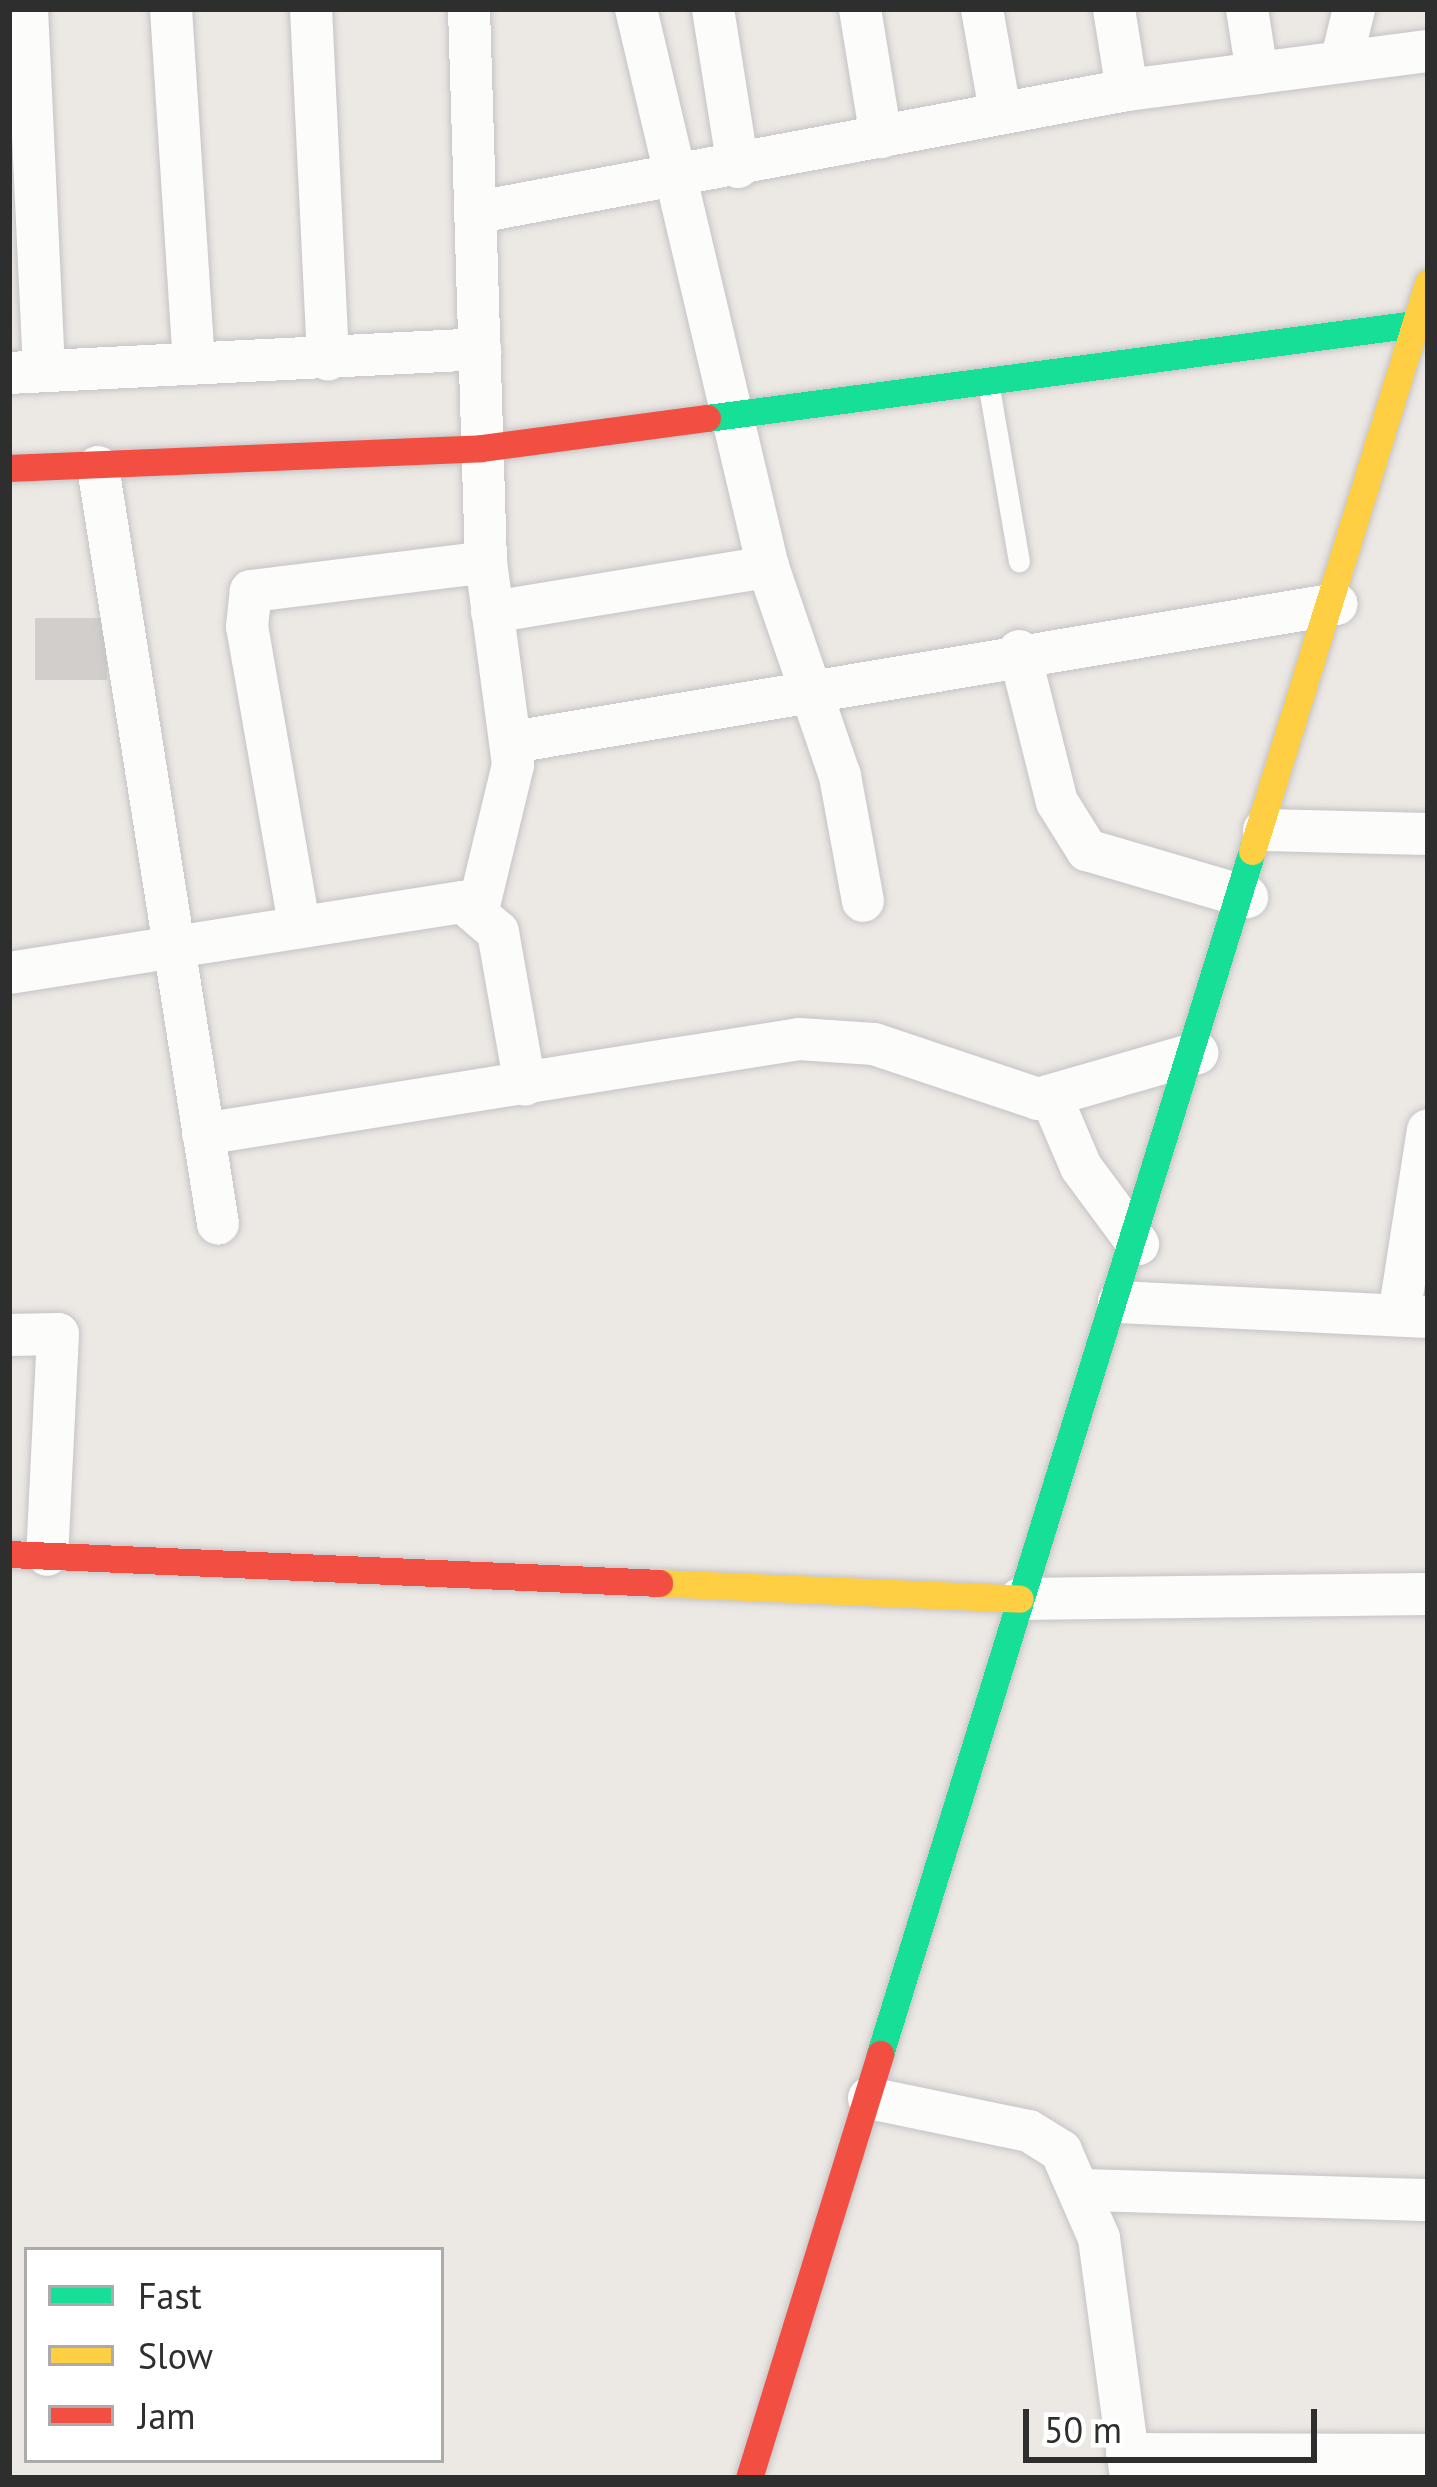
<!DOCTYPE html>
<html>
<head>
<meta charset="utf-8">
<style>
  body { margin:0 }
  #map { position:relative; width:1437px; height:2487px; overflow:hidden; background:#ece8e4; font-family:"PT Sans",sans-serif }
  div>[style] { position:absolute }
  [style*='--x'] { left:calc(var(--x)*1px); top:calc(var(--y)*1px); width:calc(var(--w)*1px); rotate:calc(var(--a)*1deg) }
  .building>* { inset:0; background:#d1cecb }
  .roads { filter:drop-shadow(0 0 3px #c5c4c5) drop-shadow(0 0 3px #c5c4c5) }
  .lane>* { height:21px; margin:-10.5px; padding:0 10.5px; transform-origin:10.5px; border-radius:10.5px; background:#fcfcfb }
  .street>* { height:42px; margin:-21px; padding:0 21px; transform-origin:21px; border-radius:21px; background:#fcfcfb }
  .fast>* { height:27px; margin:-13.5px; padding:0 13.5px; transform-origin:13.5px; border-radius:13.5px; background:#16e098 }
  .slow>* { height:27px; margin:-13.5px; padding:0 13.5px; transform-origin:13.5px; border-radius:13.5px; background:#ffcf43 }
  .jam>* { height:27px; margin:-13.5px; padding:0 13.5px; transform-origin:13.5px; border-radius:13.5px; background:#f24e42 }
  span { translate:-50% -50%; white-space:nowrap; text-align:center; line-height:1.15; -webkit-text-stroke:9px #fff; paint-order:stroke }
  .frame { position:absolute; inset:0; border:12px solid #2e2e2e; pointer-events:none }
  .legend { position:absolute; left:24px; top:2247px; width:420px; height:216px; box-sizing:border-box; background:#fff; border:3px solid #ababab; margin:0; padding:15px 21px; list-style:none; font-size:36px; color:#2e2e2e }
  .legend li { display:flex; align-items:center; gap:24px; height:60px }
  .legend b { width:60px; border:3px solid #ababab }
  .scale { position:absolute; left:1023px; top:2409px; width:294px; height:54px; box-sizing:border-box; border:6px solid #2e2e2e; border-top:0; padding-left:15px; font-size:36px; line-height:42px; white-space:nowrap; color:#2e2e2e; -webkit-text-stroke:9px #fff; paint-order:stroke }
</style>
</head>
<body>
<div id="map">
  <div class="building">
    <div style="clip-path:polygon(35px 618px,107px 618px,107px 680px,35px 680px)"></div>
  </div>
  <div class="roads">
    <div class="lane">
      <div style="--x:988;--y:382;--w:182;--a:80.2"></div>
    </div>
    <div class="street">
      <div style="--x:27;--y:9;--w:360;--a:87.3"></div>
      <div style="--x:171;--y:9;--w:355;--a:86.3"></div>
      <div style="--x:311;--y:9;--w:351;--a:87.2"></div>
      <div style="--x:469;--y:9;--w:553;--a:88.24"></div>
      <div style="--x:486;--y:562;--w:205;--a:82.4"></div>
      <div style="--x:513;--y:765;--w:145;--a:103.6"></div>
      <div style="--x:636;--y:9;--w:573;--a:76.69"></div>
      <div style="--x:768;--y:567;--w:221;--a:71"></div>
      <div style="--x:840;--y:776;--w:127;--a:79.6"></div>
      <div style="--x:713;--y:9;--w:160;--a:81"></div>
      <div style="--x:860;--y:9;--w:130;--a:80.7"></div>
      <div style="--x:982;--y:9;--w:104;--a:80"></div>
      <div style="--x:1114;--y:9;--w:82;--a:80.9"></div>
      <div style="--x:1247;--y:9;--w:65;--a:81.1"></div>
      <div style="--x:1341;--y:62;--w:55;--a:-76.2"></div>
      <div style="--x:478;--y:212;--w:660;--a:-10.65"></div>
      <div style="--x:1127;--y:90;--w:304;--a:-7.4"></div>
      <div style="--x:9;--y:373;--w:472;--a:-2.9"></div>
      <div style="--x:98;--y:467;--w:766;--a:80.99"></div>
      <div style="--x:492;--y:612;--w:280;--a:-9.3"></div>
      <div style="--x:1019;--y:651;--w:156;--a:75.9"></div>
      <div style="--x:1057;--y:802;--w:57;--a:58"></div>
      <div style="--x:1087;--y:850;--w:167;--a:16.4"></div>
      <div style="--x:513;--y:742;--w:835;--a:-9.51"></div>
      <div style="--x:1264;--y:830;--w:164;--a:1.4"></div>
      <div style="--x:299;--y:924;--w:302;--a:-99.9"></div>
      <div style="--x:247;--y:627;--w:36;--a:-84"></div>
      <div style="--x:251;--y:591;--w:237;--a:-7"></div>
      <div style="--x:9;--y:973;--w:460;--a:-8.9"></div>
      <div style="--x:463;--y:902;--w:46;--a:40.6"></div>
      <div style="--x:498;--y:932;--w:155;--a:80"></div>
      <div style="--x:1052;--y:1099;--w:74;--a:66.9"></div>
      <div style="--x:1081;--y:1167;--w:96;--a:53.5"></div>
      <div style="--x:203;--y:1134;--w:604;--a:-9.06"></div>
      <div style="--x:799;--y:1039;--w:75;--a:3.8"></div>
      <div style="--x:874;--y:1044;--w:173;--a:18.5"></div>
      <div style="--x:1038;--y:1099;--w:166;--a:-16.1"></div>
      <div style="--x:1119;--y:1302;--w:309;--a:2.8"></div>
      <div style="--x:1399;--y:1315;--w:187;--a:-81.1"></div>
      <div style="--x:9;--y:1335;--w:49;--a:-1.2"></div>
      <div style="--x:58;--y:1334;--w:221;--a:92.8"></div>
      <div style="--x:1020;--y:1599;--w:408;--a:-0.7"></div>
      <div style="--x:869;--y:2098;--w:163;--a:11.7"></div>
      <div style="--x:1029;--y:2131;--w:38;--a:32"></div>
      <div style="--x:1061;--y:2151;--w:95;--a:66.4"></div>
      <div style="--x:1099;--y:2238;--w:242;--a:82.4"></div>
      <div style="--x:1087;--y:2190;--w:341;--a:1.7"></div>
      <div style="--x:1127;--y:2454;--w:301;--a:0.2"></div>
    </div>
    <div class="fast">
      <div style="--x:707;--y:418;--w:714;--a:-7.56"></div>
      <div style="--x:880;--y:2054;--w:1259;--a:-72.82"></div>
    </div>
    <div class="slow">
      <div style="--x:1252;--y:851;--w:595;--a:-72.78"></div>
      <div style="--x:659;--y:1583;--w:361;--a:2.5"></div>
    </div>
    <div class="jam">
      <div style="--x:9;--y:468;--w:472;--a:-2.4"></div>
      <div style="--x:481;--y:448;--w:228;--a:-7.6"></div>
      <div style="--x:9;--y:1554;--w:651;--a:2.55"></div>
      <div style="--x:749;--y:2478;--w:444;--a:-72.8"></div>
    </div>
  </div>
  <div class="frame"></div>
  <ul class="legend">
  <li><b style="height:15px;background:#16e098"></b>Fast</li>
  <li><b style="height:15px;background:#ffcf43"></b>Slow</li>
  <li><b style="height:15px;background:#f24e42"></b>Jam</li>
  </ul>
  <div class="scale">50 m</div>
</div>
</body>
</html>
